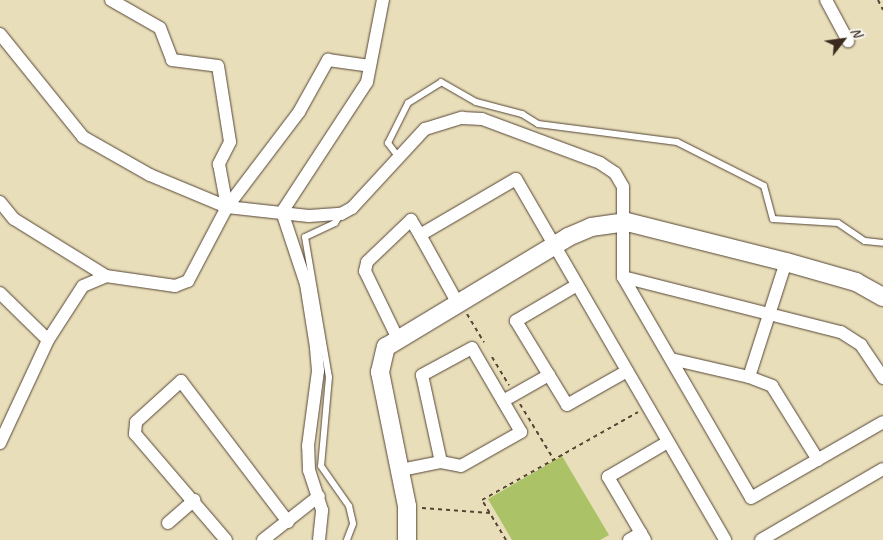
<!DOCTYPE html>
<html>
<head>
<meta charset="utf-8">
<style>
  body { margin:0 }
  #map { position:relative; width:883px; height:540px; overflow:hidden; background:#e9deba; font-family:Caveat,sans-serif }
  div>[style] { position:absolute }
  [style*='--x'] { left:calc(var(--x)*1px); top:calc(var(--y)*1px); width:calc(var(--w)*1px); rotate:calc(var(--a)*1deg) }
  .green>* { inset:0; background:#abc266 }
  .path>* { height:2px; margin-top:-1px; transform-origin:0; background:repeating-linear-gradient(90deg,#554535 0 4px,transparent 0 8px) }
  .roads { filter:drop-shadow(0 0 1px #554535) drop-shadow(0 0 1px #554535) }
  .lane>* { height:6px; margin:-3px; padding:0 3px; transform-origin:3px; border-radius:3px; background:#fff }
  .street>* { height:12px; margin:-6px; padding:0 6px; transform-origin:6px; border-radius:6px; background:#fff }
  .secondary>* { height:18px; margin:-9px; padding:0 9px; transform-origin:9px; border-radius:9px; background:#fff }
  span { translate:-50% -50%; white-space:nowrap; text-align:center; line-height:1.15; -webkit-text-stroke:4px #f6f6f2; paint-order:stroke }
  .north { position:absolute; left:818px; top:15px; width:50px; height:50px; -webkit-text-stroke:4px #f6f6f2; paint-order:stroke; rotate:60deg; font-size:14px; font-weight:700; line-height:20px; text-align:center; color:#3b2a1e }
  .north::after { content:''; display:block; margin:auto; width:18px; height:22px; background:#3b2a1e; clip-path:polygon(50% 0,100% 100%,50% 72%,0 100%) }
</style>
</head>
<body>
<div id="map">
  <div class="green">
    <div style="clip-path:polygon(562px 456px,609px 535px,600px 540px,512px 540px,488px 499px)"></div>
  </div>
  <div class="path">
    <div style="--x:878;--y:0;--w:11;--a:63"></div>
    <div style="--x:467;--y:314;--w:33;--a:59"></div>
    <div style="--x:492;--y:357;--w:33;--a:59"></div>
    <div style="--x:520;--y:404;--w:66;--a:58.7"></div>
    <div style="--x:422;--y:508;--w:68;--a:4.2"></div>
    <div style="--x:506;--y:540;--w:47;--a:-121"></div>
    <div style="--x:482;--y:500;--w:179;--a:-29.4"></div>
  </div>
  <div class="roads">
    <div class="lane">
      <div style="--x:397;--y:155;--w:15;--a:-127"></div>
      <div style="--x:388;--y:143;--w:45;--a:-63.4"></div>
      <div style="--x:408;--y:103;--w:39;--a:-32"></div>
      <div style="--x:441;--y:82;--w:40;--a:29.7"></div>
      <div style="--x:476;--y:102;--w:48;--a:14.6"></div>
      <div style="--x:522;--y:114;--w:19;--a:32"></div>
      <div style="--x:538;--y:124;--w:140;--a:7.4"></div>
      <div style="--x:677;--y:142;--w:97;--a:26.8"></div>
      <div style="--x:764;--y:186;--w:34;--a:75"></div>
      <div style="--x:773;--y:219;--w:65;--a:3.5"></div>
      <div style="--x:838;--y:223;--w:32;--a:34"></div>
      <div style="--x:865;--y:241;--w:18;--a:6"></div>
      <div style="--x:340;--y:215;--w:9;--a:122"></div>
      <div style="--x:335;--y:223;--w:33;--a:155"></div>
      <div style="--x:305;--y:237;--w:142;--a:80.3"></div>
      <div style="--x:329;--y:377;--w:89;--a:95.1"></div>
      <div style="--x:321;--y:466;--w:49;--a:55"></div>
      <div style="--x:349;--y:506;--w:18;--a:77"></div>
      <div style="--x:353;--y:524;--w:17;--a:111"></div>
    </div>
    <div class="street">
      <div style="--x:111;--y:0;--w:56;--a:29.7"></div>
      <div style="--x:160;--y:28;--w:34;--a:69"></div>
      <div style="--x:172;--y:60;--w:46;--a:7.4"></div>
      <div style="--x:218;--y:66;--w:77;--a:81"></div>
      <div style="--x:230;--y:142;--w:25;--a:117"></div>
      <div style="--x:219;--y:164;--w:44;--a:79.5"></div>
      <div style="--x:826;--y:0;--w:47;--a:61.8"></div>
      <div style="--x:0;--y:34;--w:132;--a:51.1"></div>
      <div style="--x:83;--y:137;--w:77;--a:29.6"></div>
      <div style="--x:150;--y:175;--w:83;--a:22.6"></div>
      <div style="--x:227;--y:207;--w:82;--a:6.3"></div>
      <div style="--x:309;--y:216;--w:32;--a:-4"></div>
      <div style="--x:341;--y:214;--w:13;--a:-29"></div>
      <div style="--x:352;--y:208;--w:108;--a:-47.3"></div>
      <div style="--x:425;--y:129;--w:39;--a:-17"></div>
      <div style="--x:462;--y:118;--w:20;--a:3"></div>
      <div style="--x:482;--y:119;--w:126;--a:20.4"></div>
      <div style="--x:600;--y:163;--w:18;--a:34"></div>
      <div style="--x:615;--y:173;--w:16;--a:60"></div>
      <div style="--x:623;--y:187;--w:90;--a:90"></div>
      <div style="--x:623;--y:277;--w:255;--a:59.9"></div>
      <div style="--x:751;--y:498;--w:152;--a:-29.9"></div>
      <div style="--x:0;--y:202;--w:22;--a:51"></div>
      <div style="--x:14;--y:219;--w:108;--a:31.8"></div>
      <div style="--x:420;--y:235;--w:77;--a:61.1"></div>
      <div style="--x:623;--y:277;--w:225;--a:14.2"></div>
      <div style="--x:841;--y:332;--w:24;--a:33"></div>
      <div style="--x:861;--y:345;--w:40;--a:56"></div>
      <div style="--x:577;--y:285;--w:71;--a:149.5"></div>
      <div style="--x:516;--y:321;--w:98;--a:58.7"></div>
      <div style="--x:567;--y:405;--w:69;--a:-29.5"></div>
      <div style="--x:0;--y:293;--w:67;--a:44.4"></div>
      <div style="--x:397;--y:337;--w:73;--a:-115.9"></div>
      <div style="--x:365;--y:271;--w:9;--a:-77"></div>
      <div style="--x:367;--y:262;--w:61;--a:-43.7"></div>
      <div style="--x:411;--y:220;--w:17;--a:59"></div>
      <div style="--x:420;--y:235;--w:111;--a:-30.3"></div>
      <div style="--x:516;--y:179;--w:417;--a:59.9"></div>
      <div style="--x:671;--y:359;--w:80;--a:13"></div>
      <div style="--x:749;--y:377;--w:121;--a:-72.2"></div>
      <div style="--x:749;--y:377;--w:25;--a:21"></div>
      <div style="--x:772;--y:386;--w:87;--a:58.1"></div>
      <div style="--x:503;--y:401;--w:53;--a:-29.5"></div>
      <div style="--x:0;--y:443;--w:114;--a:-65"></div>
      <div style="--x:48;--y:340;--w:64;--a:-57.1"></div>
      <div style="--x:83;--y:286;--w:25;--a:-23"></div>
      <div style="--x:106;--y:276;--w:70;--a:8.2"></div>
      <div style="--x:175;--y:286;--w:14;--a:-21"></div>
      <div style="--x:188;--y:281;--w:84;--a:-62.2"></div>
      <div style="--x:227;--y:207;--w:119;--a:-52.8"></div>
      <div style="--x:299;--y:112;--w:60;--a:-60.9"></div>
      <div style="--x:328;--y:60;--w:42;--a:8.1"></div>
      <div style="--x:401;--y:470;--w:41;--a:-11.3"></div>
      <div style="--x:441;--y:462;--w:20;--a:11"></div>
      <div style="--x:461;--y:466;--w:69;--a:-29.5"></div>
      <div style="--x:521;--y:432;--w:97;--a:-120.3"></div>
      <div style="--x:472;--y:348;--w:57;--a:151.6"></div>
      <div style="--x:422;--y:375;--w:89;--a:77.7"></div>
      <div style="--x:168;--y:523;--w:35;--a:-41"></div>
      <div style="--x:226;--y:540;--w:140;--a:-130.6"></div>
      <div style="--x:135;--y:434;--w:12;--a:-85"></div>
      <div style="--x:136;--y:422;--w:61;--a:-42.3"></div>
      <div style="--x:181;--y:381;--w:177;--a:52.8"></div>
      <div style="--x:263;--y:540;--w:71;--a:-38.2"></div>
      <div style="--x:319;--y:540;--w:30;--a:-84"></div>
      <div style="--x:322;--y:510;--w:42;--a:-108"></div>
      <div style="--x:309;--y:470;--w:24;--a:-92"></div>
      <div style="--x:308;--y:446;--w:76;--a:-82.4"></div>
      <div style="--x:318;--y:371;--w:24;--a:-95"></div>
      <div style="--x:316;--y:347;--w:64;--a:-99"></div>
      <div style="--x:306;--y:284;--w:76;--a:-108.4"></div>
      <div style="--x:282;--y:212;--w:155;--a:-56.8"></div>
      <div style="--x:367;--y:82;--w:84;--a:-79"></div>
      <div style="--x:629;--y:540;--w:14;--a:-30"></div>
      <div style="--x:645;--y:540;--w:73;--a:-120.4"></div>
      <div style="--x:608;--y:477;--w:69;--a:-30.3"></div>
      <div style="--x:761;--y:540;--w:141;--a:-30.2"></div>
    </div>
    <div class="secondary">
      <div style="--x:407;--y:540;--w:34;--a:-90"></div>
      <div style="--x:407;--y:506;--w:137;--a:-101.4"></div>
      <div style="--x:380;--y:372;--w:26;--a:-77"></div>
      <div style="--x:386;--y:347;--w:213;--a:-31.1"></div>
      <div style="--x:568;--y:237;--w:25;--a:-23"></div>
      <div style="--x:591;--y:227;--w:36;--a:-8"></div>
      <div style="--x:627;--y:222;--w:164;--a:14.1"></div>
      <div style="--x:786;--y:262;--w:73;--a:15.9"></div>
      <div style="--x:856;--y:282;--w:31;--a:29"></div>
    </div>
  </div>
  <div class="north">N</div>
</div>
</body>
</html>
